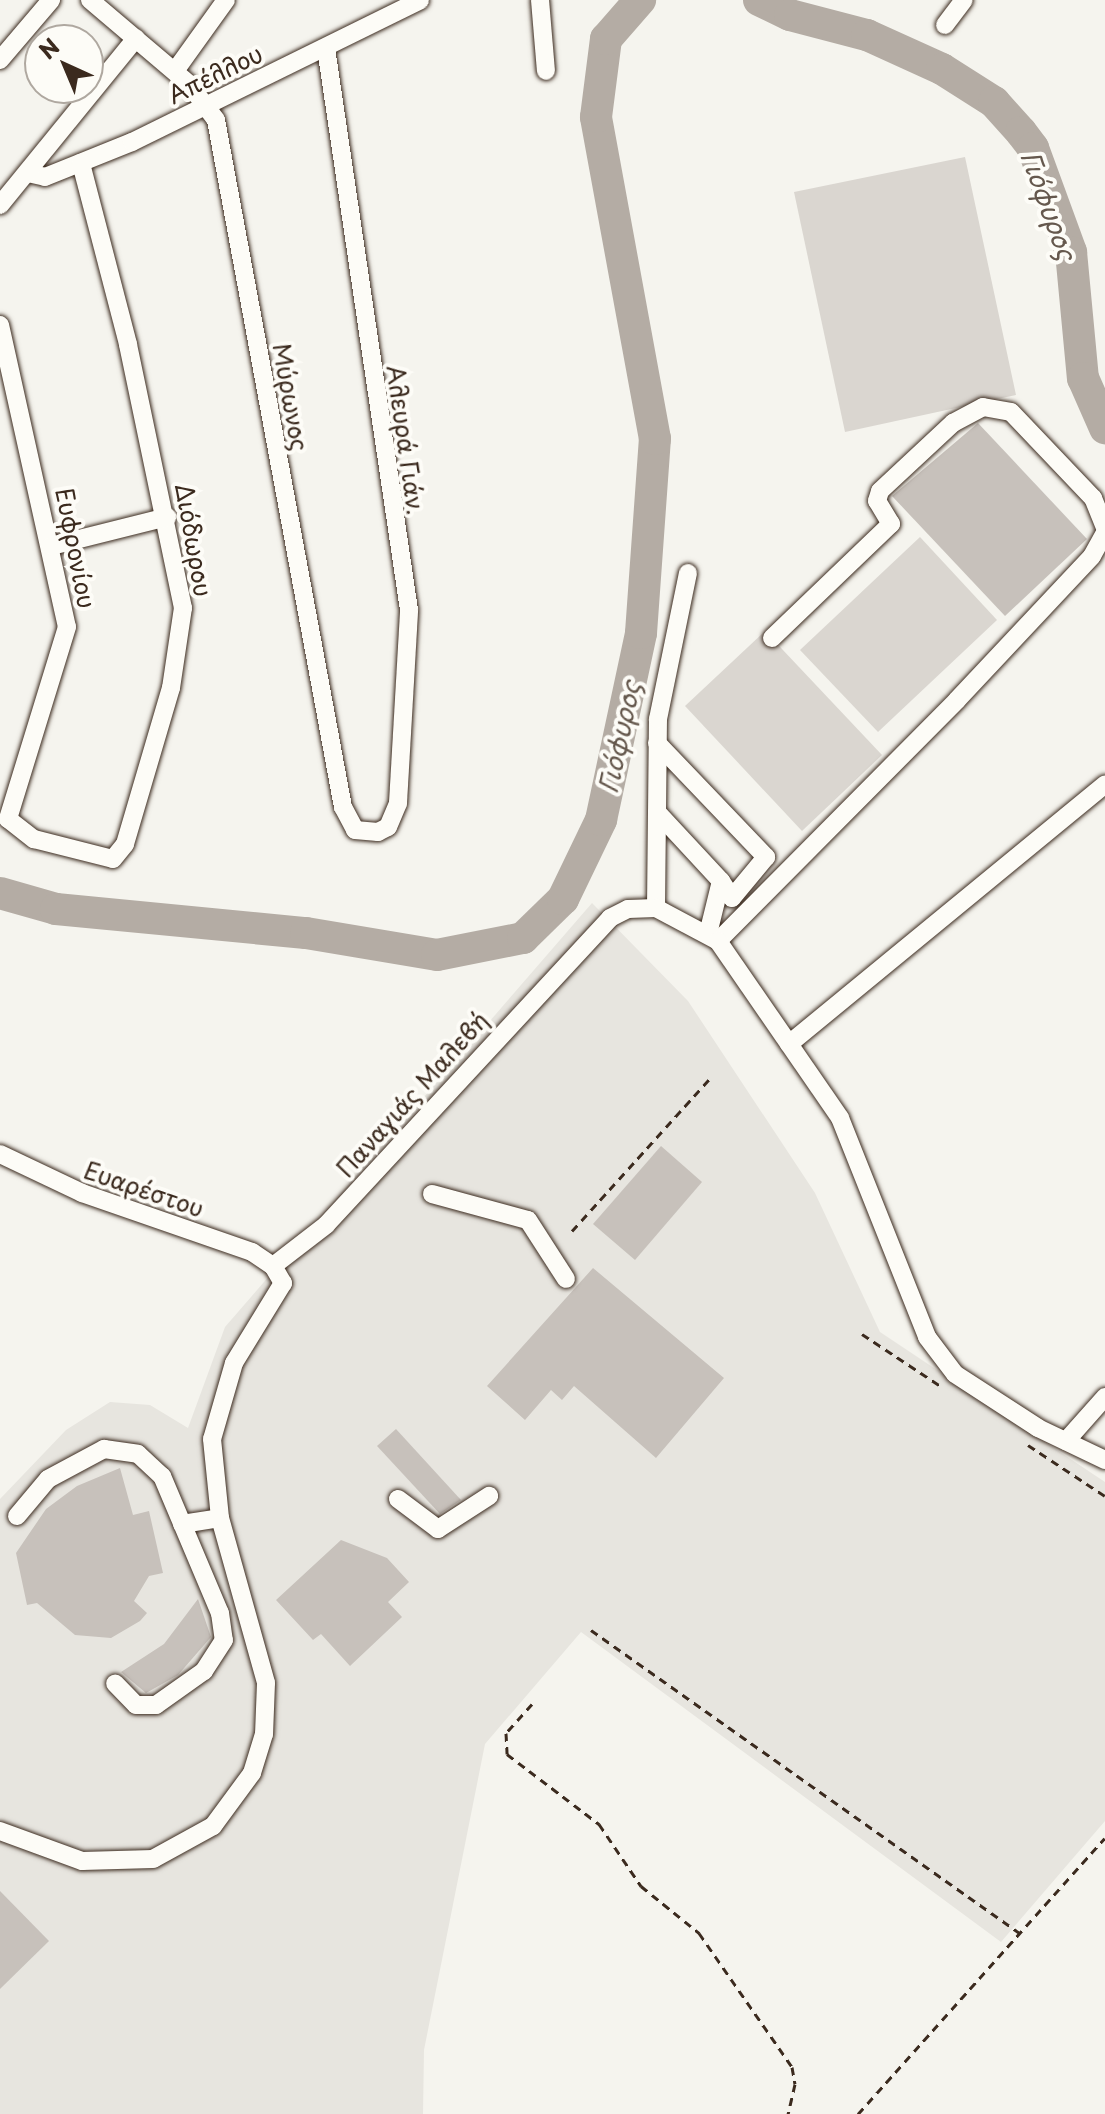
<!DOCTYPE html>
<html>
<head>
<meta charset="utf-8">
<style>
  body { margin:0 }
  #map { position:relative; width:1105px; height:2114px; overflow:hidden; background:#f5f4ee; font-family:"Playpen Sans",sans-serif }
  div>[style] { position:absolute }
  [style*='--x'] { left:calc(var(--x)*1px); top:calc(var(--y)*1px); width:calc(var(--w)*1px); rotate:calc(var(--a)*1deg) }
  .built>* { inset:0; background:#e7e5df }
  .green>* { inset:0; background:#dad6d0 }
  .river>* { height:32px; margin:-16px; padding:0 16px; transform-origin:16px; border-radius:16px; background:#b4aca4 }
  .building>* { inset:0; background:#c7c1bb }
  .path>* { height:3px; margin-top:-1.5px; transform-origin:0; background:repeating-linear-gradient(90deg,#3b2a1e 0 8px,transparent 0 14px) }
  .roads { filter:drop-shadow(0 0 2px #3b2a1e) drop-shadow(0 0 2px #3b2a1e) }
  .minor>* { height:18px; margin:-9px; padding:0 9px; transform-origin:9px; border-radius:9px; background:#fdfcf7 }
  span { translate:-50% -50%; white-space:nowrap; text-align:center; line-height:1.15; -webkit-text-stroke:8px #fdfcf7; paint-order:stroke }
  .street-label { font-size:24px; color:#3b2a1e }
  .water-label { font-size:26px; color:#65584d; font-style:italic }
  .north { position:absolute; left:24px; top:24px; width:80px; height:80px; box-sizing:border-box; background:#fdfcf7; border:2px solid #afa8a0; border-radius:50%; rotate:316deg; font-size:22px; font-weight:700; line-height:32px; text-align:center; color:#3b2a1e }
  .north::after { content:''; display:block; margin:auto; width:28px; height:36px; background:#3b2a1e; clip-path:polygon(50% 0,100% 100%,50% 72%,0 100%) }
</style>
</head>
<body>
<div id="map">
  <div class="built">
    <div style="clip-path:polygon(592px 903px,688px 1001px,815px 1193px,880px 1332px,1105px 1482px,1105px 1821px,1001px 1942px,581px 1632px,485px 1744px,424px 2050px,423px 2114px,0 2114px,0 1499px,66px 1430px,110px 1402px,150px 1405px,188px 1428px,225px 1327px)"></div>
  </div>
  <div class="green">
    <div style="clip-path:polygon(965px 157px,1016px 395px,845px 432px,794px 192px)"></div>
    <div style="clip-path:polygon(920px 537px,997px 620px,878px 732px,800px 650px)"></div>
    <div style="clip-path:polygon(765px 631px,882px 755px,802px 831px,685px 706px)"></div>
  </div>
  <div class="river">
    <div style="--x:759;--y:0;--w:34;--a:26"></div>
    <div style="--x:790;--y:15;--w:80;--a:14.6"></div>
    <div style="--x:867;--y:35;--w:82;--a:24.4"></div>
    <div style="--x:942;--y:69;--w:62;--a:32.4"></div>
    <div style="--x:994;--y:102;--w:40;--a:48"></div>
    <div style="--x:1021;--y:132;--w:20;--a:53"></div>
    <div style="--x:1033;--y:148;--w:111;--a:69.9"></div>
    <div style="--x:1071;--y:252;--w:127;--a:84.6"></div>
    <div style="--x:1083;--y:378;--w:55;--a:66.3"></div>
    <div style="--x:0;--y:893;--w:58;--a:15.9"></div>
    <div style="--x:56;--y:909;--w:251;--a:5.5"></div>
    <div style="--x:306;--y:933;--w:133;--a:9.5"></div>
    <div style="--x:437;--y:955;--w:88;--a:-11.2"></div>
    <div style="--x:523;--y:938;--w:56;--a:-44.3"></div>
    <div style="--x:563;--y:899;--w:88;--a:-64.3"></div>
    <div style="--x:601;--y:820;--w:191;--a:-77.9"></div>
    <div style="--x:641;--y:633;--w:195;--a:-85.9"></div>
    <div style="--x:655;--y:439;--w:327;--a:-100.4"></div>
    <div style="--x:596;--y:117;--w:79;--a:-82.7"></div>
    <div style="--x:606;--y:39;--w:52;--a:-48.9"></div>
  </div>
  <div class="building">
    <div style="clip-path:polygon(978px 423px,1087px 539px,1005px 616px,892px 496px)"></div>
    <div style="clip-path:polygon(661px 1146px,702px 1182px,635px 1260px,593px 1224px)"></div>
    <div style="clip-path:polygon(593px 1268px,724px 1378px,656px 1458px,574px 1386px,562px 1400px,551px 1390px,525px 1420px,487px 1386px)"></div>
    <div style="clip-path:polygon(396px 1429px,461px 1500px,440px 1514px,377px 1446px)"></div>
    <div style="clip-path:polygon(120px 1468px,133px 1515px,149px 1511px,163px 1573px,149px 1576px,134px 1601px,147px 1613px,140px 1621px,111px 1638px,75px 1635px,37px 1603px,27px 1605px,16px 1553px,46px 1509px,77px 1486px)"></div>
    <div style="clip-path:polygon(341px 1540px,387px 1558px,409px 1582px,388px 1602px,402px 1617px,350px 1666px,321px 1634px,313px 1640px,276px 1600px)"></div>
    <div style="clip-path:polygon(198px 1599px,211px 1637px,178px 1675px,146px 1693px,121px 1672px,164px 1644px)"></div>
    <div style="clip-path:polygon(0 1891px,49px 1941px,0 1989px)"></div>
  </div>
  <div class="path">
    <div style="--x:572;--y:1231;--w:207;--a:-47.9"></div>
    <div style="--x:862;--y:1334;--w:96;--a:33.5"></div>
    <div style="--x:1028;--y:1445;--w:92;--a:33.5"></div>
    <div style="--x:591;--y:1630;--w:527;--a:35.26"></div>
    <div style="--x:532;--y:1704;--w:39;--a:132"></div>
    <div style="--x:506;--y:1733;--w:21;--a:87"></div>
    <div style="--x:507;--y:1754;--w:116;--a:37.3"></div>
    <div style="--x:599;--y:1824;--w:75;--a:55.9"></div>
    <div style="--x:641;--y:1886;--w:75;--a:39"></div>
    <div style="--x:699;--y:1933;--w:163;--a:55.2"></div>
    <div style="--x:792;--y:2067;--w:17;--a:80"></div>
    <div style="--x:795;--y:2084;--w:31;--a:103"></div>
    <div style="--x:858;--y:2114;--w:370;--a:-48.2"></div>
  </div>
  <div class="roads">
    <div class="minor">
      <div style="--x:90;--y:0;--w:130;--a:40.3"></div>
      <div style="--x:189;--y:84;--w:45;--a:53.1"></div>
      <div style="--x:216;--y:120;--w:699;--a:79.53"></div>
      <div style="--x:343;--y:807;--w:26;--a:62"></div>
      <div style="--x:355;--y:830;--w:23;--a:5"></div>
      <div style="--x:378;--y:832;--w:11;--a:-27"></div>
      <div style="--x:388;--y:827;--w:26;--a:-67"></div>
      <div style="--x:398;--y:803;--w:193;--a:-86.7"></div>
      <div style="--x:409;--y:610;--w:568;--a:-98.4"></div>
      <div style="--x:540;--y:0;--w:71;--a:85.2"></div>
      <div style="--x:945;--y:25;--w:31;--a:-53"></div>
      <div style="--x:0;--y:60;--w:79;--a:-49.6"></div>
      <div style="--x:175;--y:71;--w:87;--a:-54.3"></div>
      <div style="--x:28;--y:173;--w:17;--a:13"></div>
      <div style="--x:45;--y:177;--w:94;--a:-21.9"></div>
      <div style="--x:132;--y:142;--w:321;--a:-26.2"></div>
      <div style="--x:0;--y:205;--w:215;--a:-50.8"></div>
      <div style="--x:0;--y:325;--w:309;--a:77.5"></div>
      <div style="--x:67;--y:627;--w:201;--a:107.1"></div>
      <div style="--x:8;--y:819;--w:33;--a:38"></div>
      <div style="--x:34;--y:839;--w:81;--a:14.2"></div>
      <div style="--x:113;--y:859;--w:19;--a:-51"></div>
      <div style="--x:125;--y:844;--w:163;--a:-73.6"></div>
      <div style="--x:171;--y:688;--w:81;--a:-81.5"></div>
      <div style="--x:183;--y:608;--w:270;--a:-101.8"></div>
      <div style="--x:128;--y:344;--w:187;--a:-104.6"></div>
      <div style="--x:51;--y:546;--w:120;--a:-14"></div>
      <div style="--x:772;--y:638;--w:165;--a:-43.8"></div>
      <div style="--x:891;--y:524;--w:27;--a:-121"></div>
      <div style="--x:877;--y:501;--w:10;--a:-73"></div>
      <div style="--x:880;--y:491;--w:100;--a:-43"></div>
      <div style="--x:953;--y:423;--w:34;--a:-28"></div>
      <div style="--x:983;--y:407;--w:28;--a:10"></div>
      <div style="--x:1011;--y:412;--w:119;--a:46.4"></div>
      <div style="--x:1093;--y:498;--w:32;--a:68"></div>
      <div style="--x:657;--y:743;--w:158;--a:46.3"></div>
      <div style="--x:766;--y:857;--w:53;--a:129.7"></div>
      <div style="--x:732;--y:898;--w:20;--a:-123"></div>
      <div style="--x:657;--y:812;--w:94;--a:47.2"></div>
      <div style="--x:721;--y:881;--w:55;--a:103.8"></div>
      <div style="--x:656;--y:908;--w:189;--a:-89.4"></div>
      <div style="--x:658;--y:719;--w:149;--a:-78.4"></div>
      <div style="--x:718;--y:941;--w:339;--a:-45.2"></div>
      <div style="--x:957;--y:700;--w:197;--a:-46.8"></div>
      <div style="--x:1092;--y:556;--w:26;--a:-61"></div>
      <div style="--x:789;--y:1044;--w:409;--a:-39.4"></div>
      <div style="--x:0;--y:1154;--w:91;--a:25.4"></div>
      <div style="--x:82;--y:1193;--w:180;--a:19.1"></div>
      <div style="--x:252;--y:1252;--w:25;--a:34"></div>
      <div style="--x:273;--y:1266;--w:20;--a:60"></div>
      <div style="--x:283;--y:1283;--w:94;--a:121.5"></div>
      <div style="--x:234;--y:1363;--w:79;--a:106.1"></div>
      <div style="--x:212;--y:1439;--w:79;--a:84.2"></div>
      <div style="--x:220;--y:1518;--w:171;--a:74.4"></div>
      <div style="--x:266;--y:1683;--w:51;--a:92.2"></div>
      <div style="--x:264;--y:1734;--w:41;--a:107.1"></div>
      <div style="--x:252;--y:1773;--w:66;--a:126.3"></div>
      <div style="--x:213;--y:1826;--w:68;--a:151.2"></div>
      <div style="--x:153;--y:1859;--w:71;--a:178.4"></div>
      <div style="--x:82;--y:1861;--w:87;--a:-159.9"></div>
      <div style="--x:432;--y:1194;--w:99;--a:15.2"></div>
      <div style="--x:528;--y:1220;--w:70;--a:57.2"></div>
      <div style="--x:273;--y:1266;--w:67;--a:-37.7"></div>
      <div style="--x:326;--y:1225;--w:418;--a:-47.2"></div>
      <div style="--x:610;--y:918;--w:20;--a:-27"></div>
      <div style="--x:628;--y:909;--w:28;--a:-2"></div>
      <div style="--x:656;--y:908;--w:70;--a:28"></div>
      <div style="--x:718;--y:941;--w:215;--a:55.4"></div>
      <div style="--x:840;--y:1118;--w:236;--a:68.3"></div>
      <div style="--x:927;--y:1337;--w:46;--a:52.9"></div>
      <div style="--x:955;--y:1374;--w:99;--a:33"></div>
      <div style="--x:1038;--y:1428;--w:74;--a:25.5"></div>
      <div style="--x:1066;--y:1441;--w:59;--a:-48.4"></div>
      <div style="--x:398;--y:1499;--w:50;--a:36.9"></div>
      <div style="--x:438;--y:1529;--w:61;--a:-32.9"></div>
      <div style="--x:17;--y:1516;--w:48;--a:-50"></div>
      <div style="--x:48;--y:1479;--w:64;--a:-28.2"></div>
      <div style="--x:104;--y:1449;--w:34;--a:8"></div>
      <div style="--x:138;--y:1454;--w:33;--a:43"></div>
      <div style="--x:162;--y:1476;--w:149;--a:67.1"></div>
      <div style="--x:220;--y:1613;--w:27;--a:82"></div>
      <div style="--x:224;--y:1640;--w:37;--a:123"></div>
      <div style="--x:204;--y:1671;--w:59;--a:144.7"></div>
      <div style="--x:156;--y:1705;--w:20;--a:180"></div>
      <div style="--x:136;--y:1705;--w:30;--a:-134"></div>
      <div style="--x:182;--y:1524;--w:38;--a:-9"></div>
    </div>
  </div>
  <div class="street-label">
    <span style="left:215px;top:74px;rotate:-26deg">Απέλλου</span>
    <span style="left:291px;top:397px;rotate:80deg">Μύρωνος</span>
    <span style="left:406px;top:440px;rotate:82deg">Αλευρά Γιάν.</span>
    <span style="left:194px;top:540px;rotate:80deg">Διόδωρου</span>
    <span style="left:76px;top:548px;rotate:79deg">Ευφρονίου</span>
    <span style="left:412px;top:1094px;rotate:-48deg">Παναγιάς Μαλεβή</span>
    <span style="left:144px;top:1189px;rotate:19deg">Ευαρέστου</span>
  </div>
  <div class="water-label">
    <span style="left:1049px;top:205px;rotate:70deg">Γιόφυρος</span>
    <span style="left:619px;top:737px;rotate:-78deg">Γιόφυρος</span>
  </div>
  <div class="north">N</div>
</div>
</body>
</html>
